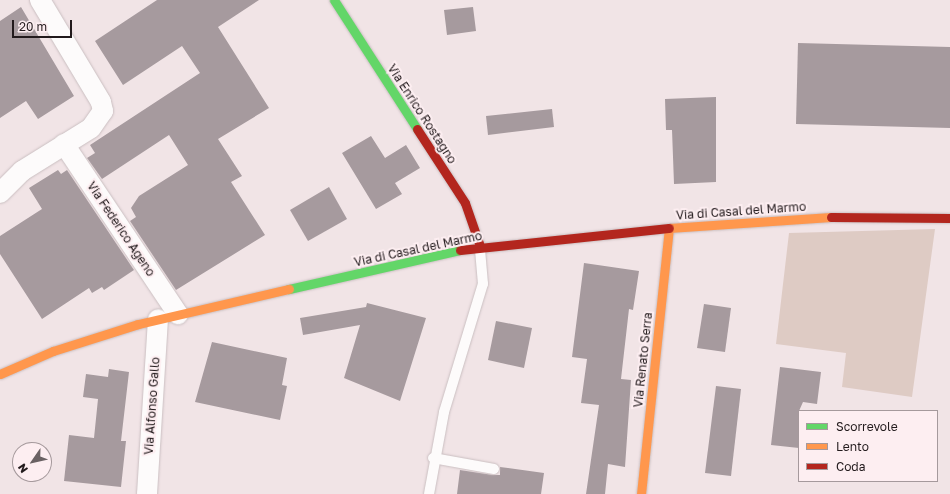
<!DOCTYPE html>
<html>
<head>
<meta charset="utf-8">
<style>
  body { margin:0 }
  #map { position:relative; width:950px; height:494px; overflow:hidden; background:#f1e4e6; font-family:"Golos Text",sans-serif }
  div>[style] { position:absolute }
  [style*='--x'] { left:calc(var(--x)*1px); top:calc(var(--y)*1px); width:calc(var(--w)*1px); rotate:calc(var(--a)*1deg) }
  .green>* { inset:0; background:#decbc4 }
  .building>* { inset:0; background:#a69a9e }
  .roads { filter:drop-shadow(0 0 1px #cabfc1) drop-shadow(0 0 1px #cabfc1) }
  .lane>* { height:10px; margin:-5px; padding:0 5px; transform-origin:5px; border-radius:5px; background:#fdfbfb }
  .street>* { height:20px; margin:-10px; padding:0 10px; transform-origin:10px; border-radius:10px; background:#fdfbfb }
  .fast>* { height:9px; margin:-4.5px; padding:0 4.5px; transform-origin:4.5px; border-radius:4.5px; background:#63d668 }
  .slow>* { height:9px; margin:-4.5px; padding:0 4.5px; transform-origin:4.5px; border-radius:4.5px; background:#ff974d }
  .jam>* { height:9px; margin:-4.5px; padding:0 4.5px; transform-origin:4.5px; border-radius:4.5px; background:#b3261e }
  span { translate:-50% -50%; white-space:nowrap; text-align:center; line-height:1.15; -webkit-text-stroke:4px #fdeef1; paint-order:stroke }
  .street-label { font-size:12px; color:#221a1c }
  .legend { position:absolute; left:798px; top:410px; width:140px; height:72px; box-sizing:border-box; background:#fdeef1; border:1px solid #a5999c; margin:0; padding:5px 7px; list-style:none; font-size:12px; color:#221a1c }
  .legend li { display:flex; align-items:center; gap:8px; height:20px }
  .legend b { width:20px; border:1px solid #a5999c }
  .north { position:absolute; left:12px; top:442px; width:40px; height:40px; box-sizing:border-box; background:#fdeef1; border:1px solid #a5999c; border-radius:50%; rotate:236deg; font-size:11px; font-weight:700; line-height:16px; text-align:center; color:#221a1c }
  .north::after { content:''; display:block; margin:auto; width:14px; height:18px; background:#6a6163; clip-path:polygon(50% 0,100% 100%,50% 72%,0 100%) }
  .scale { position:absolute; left:12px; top:20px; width:60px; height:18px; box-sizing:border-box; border:2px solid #221a1c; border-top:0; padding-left:5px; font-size:12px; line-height:14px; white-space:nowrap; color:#221a1c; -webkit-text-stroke:3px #fdeef1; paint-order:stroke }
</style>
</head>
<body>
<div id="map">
  <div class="green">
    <div style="clip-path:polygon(935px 229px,912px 397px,842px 387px,846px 353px,776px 344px,789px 233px)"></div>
  </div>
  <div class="building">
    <div style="clip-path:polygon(157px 0,259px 0,218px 27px,269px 108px,218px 139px,242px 176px,231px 182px,265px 235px,176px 290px,130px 221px,136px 217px,131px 208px,139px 196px,188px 165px,169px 135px,102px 179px,87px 158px,95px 153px,90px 145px,200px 73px,182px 46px,123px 85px,95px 41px)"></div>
    <div style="clip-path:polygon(21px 7px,74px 96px,38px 119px,26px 101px,0 118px,0 21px)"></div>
    <div style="clip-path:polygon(473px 7px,476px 31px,447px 35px,444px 10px)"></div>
    <div style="clip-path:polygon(798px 43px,950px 47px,950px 128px,796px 124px)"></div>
    <div style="clip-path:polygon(716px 97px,716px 182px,674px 184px,672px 130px,666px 130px,665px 99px)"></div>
    <div style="clip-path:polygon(552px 109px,554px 127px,488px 135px,486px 116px)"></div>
    <div style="clip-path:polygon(371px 136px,385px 158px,406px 145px,420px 168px,395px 183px,402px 194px,376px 209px,342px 153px)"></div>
    <div style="clip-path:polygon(58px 170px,61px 174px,67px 170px,134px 270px,104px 290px,102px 287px,92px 293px,89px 288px,42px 319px,0 254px,0 236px,42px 209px,29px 188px)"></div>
    <div style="clip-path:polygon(329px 187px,347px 219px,308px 241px,290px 210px)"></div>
    <div style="clip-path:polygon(584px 263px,639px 271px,633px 310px,629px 309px,621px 379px,631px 380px,625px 467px,608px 464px,605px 494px,586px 494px,599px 405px,581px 403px,587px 359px,572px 357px)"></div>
    <div style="clip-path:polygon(367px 303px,426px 318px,400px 401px,344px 378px,360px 325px,303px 335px,300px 318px,366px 307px)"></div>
    <div style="clip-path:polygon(704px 304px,731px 308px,725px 352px,697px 348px)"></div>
    <div style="clip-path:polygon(496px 321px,532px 328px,524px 368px,488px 360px)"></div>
    <div style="clip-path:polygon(212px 342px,287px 358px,282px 385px,287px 386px,280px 420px,195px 402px)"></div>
    <div style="clip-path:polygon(780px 367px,821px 372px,817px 404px,803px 402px,799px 411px,799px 448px,771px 445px)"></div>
    <div style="clip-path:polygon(109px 369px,129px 372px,121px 441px,126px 441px,121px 487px,64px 481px,69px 435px,94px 438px,98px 399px,83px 397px,86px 374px,108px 377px)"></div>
    <div style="clip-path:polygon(716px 386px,741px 389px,731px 476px,705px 473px)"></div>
    <div style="clip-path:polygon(500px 467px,544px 473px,541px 494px,457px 494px,460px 470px,493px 475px,500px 475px)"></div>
  </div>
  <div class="roads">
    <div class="lane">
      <div style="--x:433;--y:458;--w:62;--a:10.2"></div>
      <div style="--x:429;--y:494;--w:83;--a:-79.6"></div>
      <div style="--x:444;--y:412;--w:134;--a:-73.1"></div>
      <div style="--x:483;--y:284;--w:38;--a:-95"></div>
    </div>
    <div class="street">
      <div style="--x:64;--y:144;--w:205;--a:56.2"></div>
      <div style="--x:0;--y:193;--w:31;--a:-45"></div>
      <div style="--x:22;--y:171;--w:81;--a:-31.9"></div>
      <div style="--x:91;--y:128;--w:21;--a:-55"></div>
      <div style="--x:103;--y:111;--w:9;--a:-103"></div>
      <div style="--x:101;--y:102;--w:119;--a:-120.9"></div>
      <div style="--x:147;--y:494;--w:175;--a:-86.4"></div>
    </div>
    <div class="fast">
      <div style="--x:334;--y:0;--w:153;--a:57.2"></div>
      <div style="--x:289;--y:289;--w:175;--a:-12.8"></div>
    </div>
    <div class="slow">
      <div style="--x:669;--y:228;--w:162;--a:-3.9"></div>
      <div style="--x:0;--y:374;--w:58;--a:-23.5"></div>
      <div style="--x:53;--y:351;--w:89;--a:-17.6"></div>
      <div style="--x:138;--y:324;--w:155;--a:-13.1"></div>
      <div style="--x:641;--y:494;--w:267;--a:-84"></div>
    </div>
    <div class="jam">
      <div style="--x:417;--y:129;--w:88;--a:57"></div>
      <div style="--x:465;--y:203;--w:46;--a:70.8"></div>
      <div style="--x:831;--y:217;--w:119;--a:0.5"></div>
      <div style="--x:460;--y:250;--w:210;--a:-6"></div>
    </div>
  </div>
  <div class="street-label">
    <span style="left:422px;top:114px;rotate:57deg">Via Enrico Rostagno</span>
    <span style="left:741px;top:211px;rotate:-4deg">Via di Casal del Marmo</span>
    <span style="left:121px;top:229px;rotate:56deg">Via Federico Ageno</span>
    <span style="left:418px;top:249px;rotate:-12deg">Via di Casal del Marmo</span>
    <span style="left:643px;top:360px;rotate:-84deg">Via Renato Serra</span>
    <span style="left:152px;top:406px;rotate:-86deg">Via Alfonso Gallo</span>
  </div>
  <ul class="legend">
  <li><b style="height:5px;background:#63d668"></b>Scorrevole</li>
  <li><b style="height:5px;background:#ff974d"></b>Lento</li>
  <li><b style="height:5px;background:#b3261e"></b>Coda</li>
  </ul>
  <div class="north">N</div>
  <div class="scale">20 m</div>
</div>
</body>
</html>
